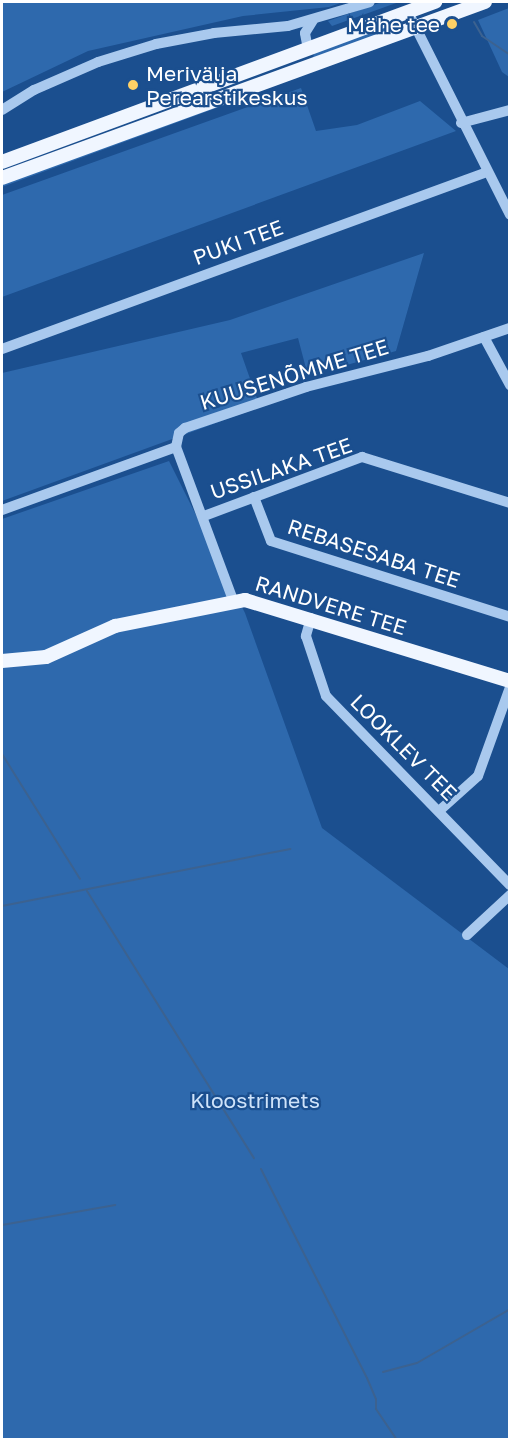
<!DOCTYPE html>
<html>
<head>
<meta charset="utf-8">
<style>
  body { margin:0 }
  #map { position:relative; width:511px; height:1441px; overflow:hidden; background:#1b4f8f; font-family:"Golos Text",sans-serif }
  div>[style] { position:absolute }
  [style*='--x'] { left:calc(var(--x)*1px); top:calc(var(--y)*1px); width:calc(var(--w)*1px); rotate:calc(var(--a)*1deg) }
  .green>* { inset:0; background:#2e69ad }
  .stream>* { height:2px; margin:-1px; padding:0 1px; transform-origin:1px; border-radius:1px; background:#3c6290 }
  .minor>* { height:10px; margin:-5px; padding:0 5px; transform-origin:5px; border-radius:5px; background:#a9c9ee }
  .major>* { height:14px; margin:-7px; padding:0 7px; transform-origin:7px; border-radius:7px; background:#f0f6ff }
  .dots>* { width:16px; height:16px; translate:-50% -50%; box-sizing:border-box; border:3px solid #1b4f8f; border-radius:50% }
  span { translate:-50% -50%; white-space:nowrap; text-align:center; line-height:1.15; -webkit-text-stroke:4.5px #1b4f8f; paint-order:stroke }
  .poi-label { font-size:21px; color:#fff }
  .right { translate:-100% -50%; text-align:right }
  .left { translate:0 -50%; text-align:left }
  .street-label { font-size:21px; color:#fff }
  .park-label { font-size:21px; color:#cfe3fa }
  .frame { position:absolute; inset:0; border:3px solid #fff; pointer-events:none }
</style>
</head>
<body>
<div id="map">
  <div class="green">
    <div style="clip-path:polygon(2px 2px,343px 2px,329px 7px,243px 16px,88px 51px,2px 92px)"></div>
    <div style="clip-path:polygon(382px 2px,399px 2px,332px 26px,328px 21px)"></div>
    <div style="clip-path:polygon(509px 8px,509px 77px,502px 72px,478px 20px)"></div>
    <div style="clip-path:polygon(388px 26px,393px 29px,313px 58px,314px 53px)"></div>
    <div style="clip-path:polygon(301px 88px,316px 131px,357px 125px,420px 101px,456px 131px,2px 297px,2px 195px)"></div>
    <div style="clip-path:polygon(238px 98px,238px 100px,2px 187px,2px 184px)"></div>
    <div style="clip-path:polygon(424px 253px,396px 351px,308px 376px,298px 338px,241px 353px,260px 407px,2px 501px,2px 373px,230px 320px)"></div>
    <div style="clip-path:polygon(169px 461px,245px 613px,322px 828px,509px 969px,509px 1439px,2px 1439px,2px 519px)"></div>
  </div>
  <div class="stream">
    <div style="--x:474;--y:22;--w:16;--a:60"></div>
    <div style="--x:482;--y:36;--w:34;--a:34"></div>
    <div style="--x:510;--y:88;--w:3;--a:90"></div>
    <div style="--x:2;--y:754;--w:147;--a:58"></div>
    <div style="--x:87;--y:891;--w:315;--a:58"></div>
    <div style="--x:2;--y:906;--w:294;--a:-11.2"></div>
    <div style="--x:261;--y:1169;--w:234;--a:63.1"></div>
    <div style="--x:367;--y:1378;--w:23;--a:67"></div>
    <div style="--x:376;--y:1399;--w:10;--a:90"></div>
    <div style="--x:376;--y:1409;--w:37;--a:56"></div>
    <div style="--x:2;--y:1225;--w:115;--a:-10"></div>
    <div style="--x:383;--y:1372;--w:35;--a:-15"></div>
    <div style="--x:417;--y:1363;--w:108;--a:-30.1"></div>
  </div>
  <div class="minor">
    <div style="--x:408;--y:12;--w:227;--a:63.3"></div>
    <div style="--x:308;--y:49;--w:16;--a:-101"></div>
    <div style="--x:305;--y:33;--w:15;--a:-58"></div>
    <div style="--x:2;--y:110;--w:38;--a:-32"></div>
    <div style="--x:34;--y:90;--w:70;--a:-23.6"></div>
    <div style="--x:98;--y:62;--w:61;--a:-17.2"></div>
    <div style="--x:156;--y:44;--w:59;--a:-10.7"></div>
    <div style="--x:214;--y:33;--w:74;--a:-5.4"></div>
    <div style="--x:288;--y:26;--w:85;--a:-16.3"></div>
    <div style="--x:461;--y:123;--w:51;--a:-14.9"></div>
    <div style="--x:484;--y:337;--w:55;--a:61.6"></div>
    <div style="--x:2;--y:349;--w:516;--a:-20.05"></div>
    <div style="--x:254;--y:497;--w:47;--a:68.9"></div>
    <div style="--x:271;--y:541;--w:251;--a:17.6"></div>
    <div style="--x:2;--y:510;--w:185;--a:-19.9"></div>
    <div style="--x:204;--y:516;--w:169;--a:-20.5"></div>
    <div style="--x:362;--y:457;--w:155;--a:17.3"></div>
    <div style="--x:233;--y:600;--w:163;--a:-110.4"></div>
    <div style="--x:176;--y:447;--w:14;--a:-78"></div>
    <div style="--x:179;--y:433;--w:8;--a:-40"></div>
    <div style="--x:185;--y:428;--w:128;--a:-18.7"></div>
    <div style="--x:306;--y:387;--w:126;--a:-14.3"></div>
    <div style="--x:428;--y:356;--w:87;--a:-18.9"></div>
    <div style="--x:311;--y:618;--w:19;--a:106"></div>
    <div style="--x:306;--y:636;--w:63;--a:71.6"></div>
    <div style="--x:326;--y:696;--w:264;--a:45.8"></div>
    <div style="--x:439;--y:811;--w:52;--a:-41.9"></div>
    <div style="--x:478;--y:776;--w:95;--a:-70.2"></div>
    <div style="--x:467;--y:935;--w:59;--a:-42.9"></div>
  </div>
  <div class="major">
    <div style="--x:2;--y:162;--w:462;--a:-20.3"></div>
    <div style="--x:2;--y:178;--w:514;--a:-20.02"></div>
    <div style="--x:2;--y:661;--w:44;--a:-5.2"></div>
    <div style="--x:46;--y:657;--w:76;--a:-24.2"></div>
    <div style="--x:115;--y:626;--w:133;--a:-11.3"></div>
    <div style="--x:245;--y:600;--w:277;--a:17"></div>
  </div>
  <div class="dots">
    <div style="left:452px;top:24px;background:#ffd166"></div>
    <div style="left:133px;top:85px;background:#ffd166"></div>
  </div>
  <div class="poi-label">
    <span class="right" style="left:440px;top:24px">Mähe tee</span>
    <span class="left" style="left:146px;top:85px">Merivälja<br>Perearstikeskus</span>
  </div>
  <div class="street-label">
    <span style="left:238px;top:242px;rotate:-20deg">PUKI TEE</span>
    <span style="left:294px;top:374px;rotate:-17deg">KUUSENÕMME TEE</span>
    <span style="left:281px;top:468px;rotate:-19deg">USSILAKA TEE</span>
    <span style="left:374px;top:553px;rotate:18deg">REBASESABA TEE</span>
    <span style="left:331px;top:605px;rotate:17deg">RANDVERE TEE</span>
    <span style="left:404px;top:747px;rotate:45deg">LOOKLEV TEE</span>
  </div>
  <div class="park-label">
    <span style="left:255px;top:1100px">Kloostrimets</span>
  </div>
  <div class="frame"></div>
</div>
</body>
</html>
